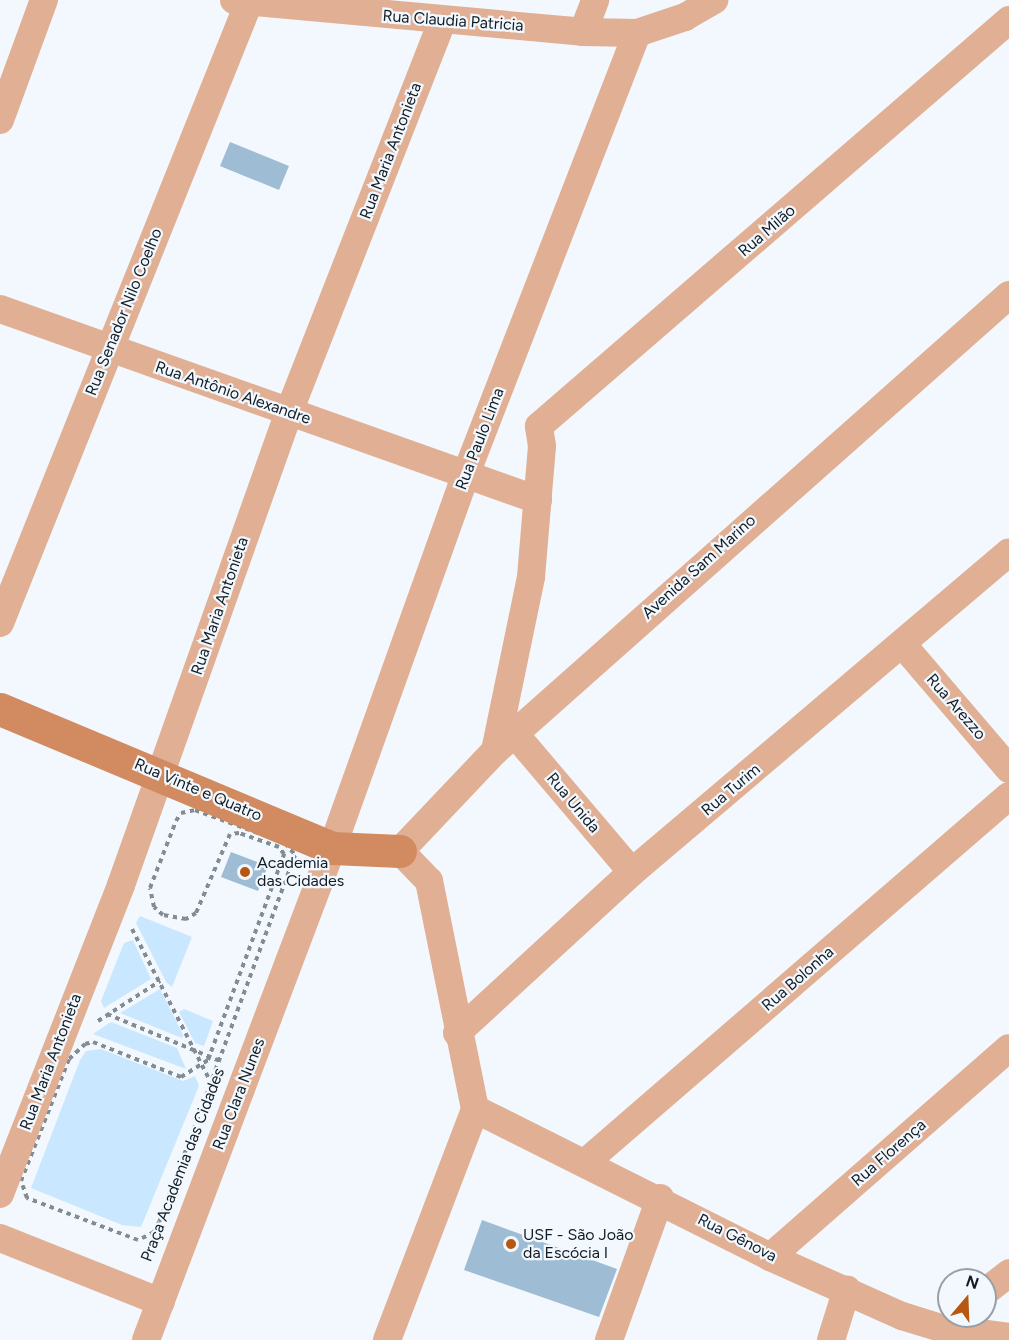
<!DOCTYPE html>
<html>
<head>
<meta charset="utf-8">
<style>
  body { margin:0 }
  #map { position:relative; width:1009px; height:1340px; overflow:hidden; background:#f2f8fd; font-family:Figtree,sans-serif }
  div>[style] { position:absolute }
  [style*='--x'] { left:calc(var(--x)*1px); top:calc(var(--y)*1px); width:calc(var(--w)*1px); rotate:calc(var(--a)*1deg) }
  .green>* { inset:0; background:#c9e7fe }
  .building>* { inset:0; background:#9ebcd3 }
  .path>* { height:4px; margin-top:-2px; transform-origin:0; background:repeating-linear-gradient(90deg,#838c93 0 4.5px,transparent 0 9px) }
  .street>* { height:28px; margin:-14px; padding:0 14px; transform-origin:14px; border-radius:14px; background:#e1af93 }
  .secondary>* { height:33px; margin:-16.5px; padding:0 16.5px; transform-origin:16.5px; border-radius:16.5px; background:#d28a60 }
  .dots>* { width:16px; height:16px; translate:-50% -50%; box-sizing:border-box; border:3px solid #f2f8fd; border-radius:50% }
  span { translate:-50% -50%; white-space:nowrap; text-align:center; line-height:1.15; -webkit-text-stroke:4.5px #f2f8fd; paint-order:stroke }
  .street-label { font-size:16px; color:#111c25 }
  .poi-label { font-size:16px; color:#111c25 }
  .left { translate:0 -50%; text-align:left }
  .north { position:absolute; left:937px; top:1268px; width:60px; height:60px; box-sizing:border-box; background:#f2f8fd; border:2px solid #98a0a7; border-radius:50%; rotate:19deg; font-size:16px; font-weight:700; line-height:24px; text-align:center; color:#111c25 }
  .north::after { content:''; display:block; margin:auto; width:21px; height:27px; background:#b75710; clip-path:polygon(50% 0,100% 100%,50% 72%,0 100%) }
</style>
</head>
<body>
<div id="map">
  <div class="green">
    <div style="clip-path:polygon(140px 916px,192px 937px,172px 987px,166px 982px,136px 923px)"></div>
    <div style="clip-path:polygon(133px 940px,151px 979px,104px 1008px,101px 1001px,124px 943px)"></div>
    <div style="clip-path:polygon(160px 989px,183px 1035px,182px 1038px,120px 1013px)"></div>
    <div style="clip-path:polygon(184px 1009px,213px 1021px,204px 1046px,195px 1043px,179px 1012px)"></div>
    <div style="clip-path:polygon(111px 1022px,177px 1048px,186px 1069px,93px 1034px)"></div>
    <div style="clip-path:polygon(101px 1049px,183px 1081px,195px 1076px,199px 1086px,141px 1227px,122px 1225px,31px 1188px,80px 1060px,86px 1051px)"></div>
  </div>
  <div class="building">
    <div style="clip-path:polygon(230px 142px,289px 166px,279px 190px,220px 166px)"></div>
    <div style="clip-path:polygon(231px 852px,268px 866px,258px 891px,221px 877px)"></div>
    <div style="clip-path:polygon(482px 1220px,617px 1269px,599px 1317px,464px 1270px)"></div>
  </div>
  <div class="path">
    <div style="--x:195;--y:810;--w:96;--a:20.1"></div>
    <div style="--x:285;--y:843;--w:16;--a:50"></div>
    <div style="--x:295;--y:855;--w:391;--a:110.3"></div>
    <div style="--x:159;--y:1222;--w:11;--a:117"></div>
    <div style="--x:154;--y:1232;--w:18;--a:153"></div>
    <div style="--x:138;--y:1240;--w:119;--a:-159.3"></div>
    <div style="--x:27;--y:1198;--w:18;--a:-109"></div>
    <div style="--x:21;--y:1181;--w:131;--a:-68.5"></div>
    <div style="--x:69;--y:1059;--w:22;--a:-43"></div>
    <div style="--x:85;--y:1044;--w:8;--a:-14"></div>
    <div style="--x:93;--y:1042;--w:95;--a:21.7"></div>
    <div style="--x:181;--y:1077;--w:32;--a:-32"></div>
    <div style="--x:208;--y:1060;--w:220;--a:-69.7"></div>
    <div style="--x:284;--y:854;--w:9;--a:-126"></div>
    <div style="--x:279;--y:847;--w:42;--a:-160.7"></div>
    <div style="--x:239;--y:833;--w:9;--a:174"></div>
    <div style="--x:230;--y:834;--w:86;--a:113.3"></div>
    <div style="--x:196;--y:913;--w:12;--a:149"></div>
    <div style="--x:186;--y:919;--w:23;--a:-170"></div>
    <div style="--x:163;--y:915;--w:12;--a:-138"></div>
    <div style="--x:154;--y:907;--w:19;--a:-102"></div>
    <div style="--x:150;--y:888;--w:72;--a:-68.8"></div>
    <div style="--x:176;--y:821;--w:9;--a:-58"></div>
    <div style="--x:181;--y:813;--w:14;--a:-12"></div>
    <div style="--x:132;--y:929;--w:173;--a:62.8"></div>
    <div style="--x:107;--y:1014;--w:122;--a:22.6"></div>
    <div style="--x:98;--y:1021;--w:74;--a:-32.8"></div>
  </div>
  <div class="street">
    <div style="--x:234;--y:0;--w:350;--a:5.2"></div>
    <div style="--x:583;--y:32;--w:54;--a:1.1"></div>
    <div style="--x:637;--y:33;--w:51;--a:-18.4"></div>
    <div style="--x:685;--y:17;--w:34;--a:-30"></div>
    <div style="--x:583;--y:32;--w:34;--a:-69"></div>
    <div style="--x:0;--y:120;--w:128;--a:-69.9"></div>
    <div style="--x:0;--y:309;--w:571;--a:19.55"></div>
    <div style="--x:0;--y:623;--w:669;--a:-68.15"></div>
    <div style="--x:903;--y:645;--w:163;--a:49.5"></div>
    <div style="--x:514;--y:733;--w:182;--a:49.7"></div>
    <div style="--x:495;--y:751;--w:178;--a:-78.3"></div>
    <div style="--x:531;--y:577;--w:131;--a:-85.2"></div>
    <div style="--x:542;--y:446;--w:20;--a:-99"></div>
    <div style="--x:539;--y:426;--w:621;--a:-40.82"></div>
    <div style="--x:457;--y:1033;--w:238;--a:-42.6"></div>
    <div style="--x:632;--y:872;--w:494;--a:-40.3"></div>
    <div style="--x:475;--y:1109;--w:233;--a:-101.4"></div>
    <div style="--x:429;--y:881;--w:42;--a:-134"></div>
    <div style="--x:400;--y:851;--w:138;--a:-46.5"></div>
    <div style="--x:495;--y:751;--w:687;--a:-41.58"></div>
    <div style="--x:475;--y:1109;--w:330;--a:26.6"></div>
    <div style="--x:770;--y:1257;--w:145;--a:24.1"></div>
    <div style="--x:902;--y:1316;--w:41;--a:17.1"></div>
    <div style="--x:941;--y:1328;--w:69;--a:7.5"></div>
    <div style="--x:587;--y:1161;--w:558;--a:-40.86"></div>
    <div style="--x:0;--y:1194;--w:332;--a:-68.6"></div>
    <div style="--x:121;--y:885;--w:502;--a:-70.45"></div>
    <div style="--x:289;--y:412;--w:421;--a:-68.6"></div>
    <div style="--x:0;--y:1238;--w:173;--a:21.7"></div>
    <div style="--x:770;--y:1257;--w:317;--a:-41.2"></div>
    <div style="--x:985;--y:1292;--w:31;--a:-38"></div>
    <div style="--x:146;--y:1340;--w:526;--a:-69.29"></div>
    <div style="--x:332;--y:848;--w:397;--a:-70.3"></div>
    <div style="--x:466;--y:474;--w:473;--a:-68.8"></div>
    <div style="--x:387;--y:1340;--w:247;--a:-69.1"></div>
    <div style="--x:609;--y:1340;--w:151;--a:-70.2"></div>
    <div style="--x:831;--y:1340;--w:53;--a:-72.6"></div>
  </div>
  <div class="secondary">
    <div style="--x:0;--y:709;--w:360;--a:22.7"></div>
    <div style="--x:332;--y:848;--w:68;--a:2.5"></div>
  </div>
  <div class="dots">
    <div style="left:245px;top:872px;background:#b75710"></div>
    <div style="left:511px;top:1244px;background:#b75710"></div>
  </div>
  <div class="street-label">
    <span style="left:453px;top:21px;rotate:4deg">Rua Claudia Patricia</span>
    <span style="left:391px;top:151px;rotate:-69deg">Rua Maria Antonieta</span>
    <span style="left:767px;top:231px;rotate:-41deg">Rua Milão</span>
    <span style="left:124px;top:312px;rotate:-68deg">Rua Senador Nilo Coelho</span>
    <span style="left:233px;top:393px;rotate:19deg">Rua Antônio Alexandre</span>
    <span style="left:480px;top:439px;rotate:-69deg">Rua Paulo Lima</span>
    <span style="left:699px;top:567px;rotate:-42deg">Avenida Sam Marino</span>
    <span style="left:220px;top:606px;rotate:-71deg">Rua Maria Antonieta</span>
    <span style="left:956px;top:707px;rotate:49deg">Rua Arezzo</span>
    <span style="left:198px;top:790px;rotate:23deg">Rua Vinte e Quatro</span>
    <span style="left:731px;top:790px;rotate:-40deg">Rua Turim</span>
    <span style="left:573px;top:803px;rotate:50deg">Rua Unida</span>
    <span style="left:798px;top:979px;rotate:-41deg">Rua Bolonha</span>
    <span style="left:51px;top:1062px;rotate:-69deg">Rua Maria Antonieta</span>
    <span style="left:239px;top:1094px;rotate:-69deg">Rua Clara Nunes</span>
    <span style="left:889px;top:1153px;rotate:-41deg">Rua Florença</span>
    <span style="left:183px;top:1165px;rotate:-69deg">Praça Academia das Cidades</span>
    <span style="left:737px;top:1238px;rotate:27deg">Rua Gênova</span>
  </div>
  <div class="poi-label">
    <span class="left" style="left:257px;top:872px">Academia<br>das Cidades</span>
    <span class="left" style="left:523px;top:1244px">USF - São João<br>da Escócia I</span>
  </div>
  <div class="north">N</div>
</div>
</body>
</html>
